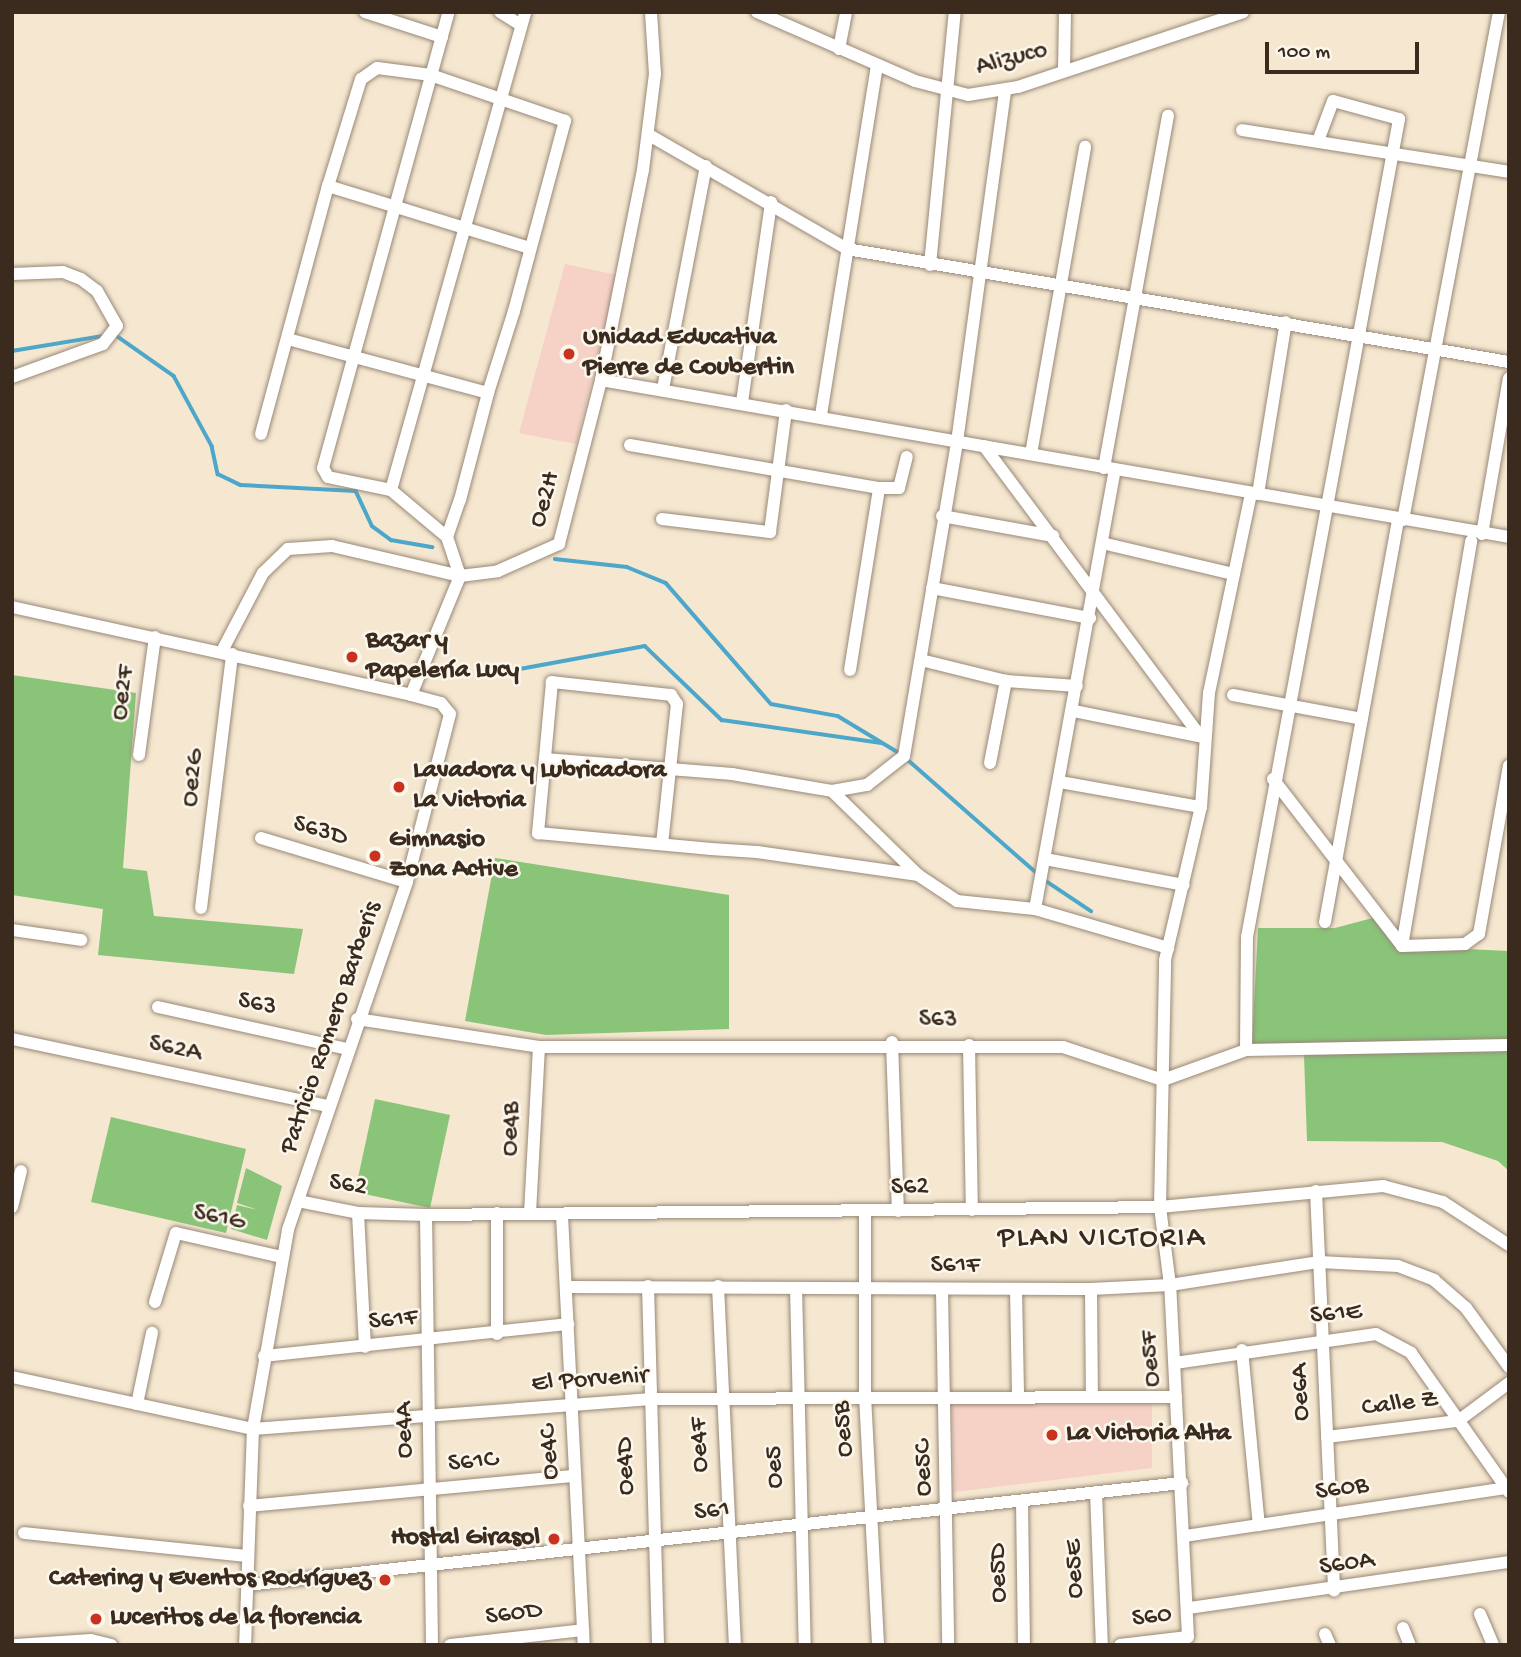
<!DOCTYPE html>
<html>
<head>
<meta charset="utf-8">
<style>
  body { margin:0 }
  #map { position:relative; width:1521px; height:1657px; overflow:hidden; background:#f5e7d0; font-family:"Gochi Hand",sans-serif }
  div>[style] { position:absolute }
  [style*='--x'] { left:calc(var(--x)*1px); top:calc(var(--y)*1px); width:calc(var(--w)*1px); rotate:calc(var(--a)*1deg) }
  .built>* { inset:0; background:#f6d1c6 }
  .green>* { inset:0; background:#89c479 }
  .stream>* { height:3.5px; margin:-1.75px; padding:0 1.75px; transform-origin:1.75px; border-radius:1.75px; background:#4ca7ca }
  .roads { filter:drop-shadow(0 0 2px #988877) drop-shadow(0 0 2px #988877) }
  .minor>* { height:12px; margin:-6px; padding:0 6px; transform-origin:6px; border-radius:6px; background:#fff }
  .dots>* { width:19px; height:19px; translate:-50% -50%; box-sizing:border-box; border:4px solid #fbf7ec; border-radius:50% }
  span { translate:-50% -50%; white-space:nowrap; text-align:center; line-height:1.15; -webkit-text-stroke:5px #fbf7ec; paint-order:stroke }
  .street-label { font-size:26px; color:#3b2a1e }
  .poi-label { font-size:26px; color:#3b2a1e; font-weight:700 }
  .left { translate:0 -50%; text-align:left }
  .right { translate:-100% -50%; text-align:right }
  .quarter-label { font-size:30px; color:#3b2a1e; letter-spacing:2px }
  .frame { position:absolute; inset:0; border:14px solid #3b2a1e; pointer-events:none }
  .scale { position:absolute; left:1265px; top:42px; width:154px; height:32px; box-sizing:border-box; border:4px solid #3b2a1e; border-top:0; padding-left:9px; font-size:21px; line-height:24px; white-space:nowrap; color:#3b2a1e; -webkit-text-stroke:5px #fbf7ec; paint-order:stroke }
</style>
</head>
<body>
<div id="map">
  <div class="built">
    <div style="clip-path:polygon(565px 264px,617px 275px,576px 444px,519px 433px)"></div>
    <div style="clip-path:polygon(952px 1402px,1152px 1403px,1152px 1468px,954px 1492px)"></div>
  </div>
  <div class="green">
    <div style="clip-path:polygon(12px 675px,136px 693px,123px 868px,147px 871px,154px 916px,303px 929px,294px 974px,98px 955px,103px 909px,12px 895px)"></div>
    <div style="clip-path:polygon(495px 858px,729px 895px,729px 1029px,546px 1035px,465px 1021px)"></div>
    <div style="clip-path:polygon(1380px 916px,1402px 946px,1509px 951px,1509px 1039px,1252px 1045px,1258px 928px,1335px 928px)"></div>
    <div style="clip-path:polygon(1509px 1051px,1509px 1171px,1498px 1161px,1442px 1142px,1307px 1141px,1304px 1055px)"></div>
    <div style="clip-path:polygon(375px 1099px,450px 1115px,430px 1208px,355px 1192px)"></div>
    <div style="clip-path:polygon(111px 1117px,246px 1149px,226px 1233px,91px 1202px)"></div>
    <div style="clip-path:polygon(246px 1168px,282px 1186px,267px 1240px,231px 1229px,237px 1205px,258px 1210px,237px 1203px)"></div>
  </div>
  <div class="stream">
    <div style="--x:114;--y:334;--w:73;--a:35"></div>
    <div style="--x:174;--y:376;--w:80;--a:61.5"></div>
    <div style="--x:212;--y:446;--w:29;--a:78"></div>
    <div style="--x:218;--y:474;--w:25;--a:26"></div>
    <div style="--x:241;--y:485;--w:115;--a:3"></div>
    <div style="--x:356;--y:491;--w:38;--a:65"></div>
    <div style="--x:372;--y:526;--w:24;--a:36"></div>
    <div style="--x:391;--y:540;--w:42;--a:9.7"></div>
    <div style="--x:12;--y:351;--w:92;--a:-9.4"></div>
    <div style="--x:555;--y:559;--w:72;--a:6.3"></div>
    <div style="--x:627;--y:567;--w:42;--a:22.3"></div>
    <div style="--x:666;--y:583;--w:160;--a:49"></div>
    <div style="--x:771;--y:704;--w:68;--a:10.2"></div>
    <div style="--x:838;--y:716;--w:74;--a:31.1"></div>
    <div style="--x:509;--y:671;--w:138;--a:-10.4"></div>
    <div style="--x:645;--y:646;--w:107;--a:43.9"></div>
    <div style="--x:722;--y:720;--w:161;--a:8.2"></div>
    <div style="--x:907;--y:759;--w:174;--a:41.3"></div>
    <div style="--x:1043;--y:879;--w:58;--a:33.7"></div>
  </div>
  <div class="roads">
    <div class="minor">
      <div style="--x:365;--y:12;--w:81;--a:18"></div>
      <div style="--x:500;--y:12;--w:25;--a:32"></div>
      <div style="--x:757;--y:12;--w:172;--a:23.6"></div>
      <div style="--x:915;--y:81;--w:55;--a:14.8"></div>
      <div style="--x:968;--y:95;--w:51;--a:-9.1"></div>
      <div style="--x:1018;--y:87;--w:237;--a:-18.4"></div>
      <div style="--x:839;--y:49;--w:38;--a:-79"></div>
      <div style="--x:1064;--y:71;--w:59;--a:-89"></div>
      <div style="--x:1242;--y:130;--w:270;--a:8.9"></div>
      <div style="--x:649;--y:135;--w:228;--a:29.9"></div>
      <div style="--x:847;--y:249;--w:672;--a:9.69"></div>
      <div style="--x:930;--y:265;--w:254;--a:-84.4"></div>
      <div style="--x:12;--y:274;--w:51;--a:-2.2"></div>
      <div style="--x:63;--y:272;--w:19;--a:21"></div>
      <div style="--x:81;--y:279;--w:20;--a:37"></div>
      <div style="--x:97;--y:291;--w:40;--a:60.3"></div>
      <div style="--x:117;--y:326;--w:23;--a:128"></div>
      <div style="--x:103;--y:344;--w:97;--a:160.1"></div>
      <div style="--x:288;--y:339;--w:207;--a:15.1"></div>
      <div style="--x:601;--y:380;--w:921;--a:9.81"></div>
      <div style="--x:663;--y:389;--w:227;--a:-79.1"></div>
      <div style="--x:742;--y:402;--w:202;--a:-81.7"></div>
      <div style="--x:821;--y:415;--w:354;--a:-80.9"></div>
      <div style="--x:261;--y:434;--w:257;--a:-74.9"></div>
      <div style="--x:630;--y:445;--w:253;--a:9.8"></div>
      <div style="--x:879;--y:488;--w:20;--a:0"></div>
      <div style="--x:899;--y:488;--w:32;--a:-76"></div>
      <div style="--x:984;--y:446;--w:362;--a:53.3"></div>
      <div style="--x:1031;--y:454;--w:312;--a:-80"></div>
      <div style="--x:1104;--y:468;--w:358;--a:-79.7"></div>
      <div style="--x:391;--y:490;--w:64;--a:-168.3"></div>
      <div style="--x:328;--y:477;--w:10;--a:-119"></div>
      <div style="--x:323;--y:468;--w:473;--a:-74.6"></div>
      <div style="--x:1258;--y:494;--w:174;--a:-80.8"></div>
      <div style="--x:942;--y:516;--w:113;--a:10.2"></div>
      <div style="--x:662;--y:519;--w:109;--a:6.9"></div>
      <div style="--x:770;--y:532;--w:123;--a:-82.5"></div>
      <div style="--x:1403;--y:520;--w:517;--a:-79.3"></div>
      <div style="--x:1482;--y:534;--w:158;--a:-80.2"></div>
      <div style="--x:447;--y:537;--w:39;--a:-71"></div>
      <div style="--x:460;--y:500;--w:111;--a:-75.3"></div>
      <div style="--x:488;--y:393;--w:86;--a:-72.4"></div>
      <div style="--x:514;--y:311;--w:197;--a:-75"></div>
      <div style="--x:565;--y:121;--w:142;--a:-161.1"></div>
      <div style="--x:431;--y:75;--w:54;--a:-172.6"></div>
      <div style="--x:377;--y:68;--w:19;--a:145"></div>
      <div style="--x:361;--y:79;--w:112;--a:107.1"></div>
      <div style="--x:328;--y:186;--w:211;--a:17.1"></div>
      <div style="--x:1102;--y:543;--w:130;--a:13.3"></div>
      <div style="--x:932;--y:588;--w:161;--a:10.8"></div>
      <div style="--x:12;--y:607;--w:409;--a:12.4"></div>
      <div style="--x:411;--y:695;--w:31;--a:15"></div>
      <div style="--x:441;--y:703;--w:14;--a:51"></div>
      <div style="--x:450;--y:714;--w:173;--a:104.4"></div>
      <div style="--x:407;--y:882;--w:368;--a:108.9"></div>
      <div style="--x:288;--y:1230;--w:202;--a:100"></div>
      <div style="--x:253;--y:1429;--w:216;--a:92.1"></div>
      <div style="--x:222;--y:651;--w:88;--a:-62.3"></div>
      <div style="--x:263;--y:573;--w:35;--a:-44"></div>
      <div style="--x:288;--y:549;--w:44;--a:-3.9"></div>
      <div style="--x:332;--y:546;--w:131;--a:13.2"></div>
      <div style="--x:460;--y:576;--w:38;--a:-7"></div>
      <div style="--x:498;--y:571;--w:67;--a:-23.9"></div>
      <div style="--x:559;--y:544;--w:169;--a:-75.6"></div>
      <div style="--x:601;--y:380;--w:214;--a:-78.7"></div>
      <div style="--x:643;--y:170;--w:97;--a:-82.9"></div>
      <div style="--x:655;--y:74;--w:62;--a:-93.7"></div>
      <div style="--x:921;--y:660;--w:88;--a:13.9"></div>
      <div style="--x:1006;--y:681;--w:71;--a:4"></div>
      <div style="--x:850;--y:670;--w:184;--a:-80.9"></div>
      <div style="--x:411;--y:695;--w:129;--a:-67.6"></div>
      <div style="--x:460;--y:576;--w:41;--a:-108.4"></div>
      <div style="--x:447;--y:537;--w:73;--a:-140"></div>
      <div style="--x:391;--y:490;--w:496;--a:-74.3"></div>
      <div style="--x:1233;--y:695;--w:131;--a:10.5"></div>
      <div style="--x:1074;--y:711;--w:132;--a:11.4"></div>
      <div style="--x:139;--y:755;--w:119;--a:-82.3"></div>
      <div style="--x:545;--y:759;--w:188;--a:4.6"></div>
      <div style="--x:732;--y:774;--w:101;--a:9.6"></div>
      <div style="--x:832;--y:791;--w:120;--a:44.3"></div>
      <div style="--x:918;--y:875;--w:47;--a:33.7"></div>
      <div style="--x:957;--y:901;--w:78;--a:5.9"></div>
      <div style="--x:1035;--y:909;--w:139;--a:16.3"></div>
      <div style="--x:990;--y:763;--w:84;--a:-79"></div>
      <div style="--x:1273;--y:779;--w:211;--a:52.3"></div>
      <div style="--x:1060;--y:782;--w:143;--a:10.1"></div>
      <div style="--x:832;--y:791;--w:36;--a:-10"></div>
      <div style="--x:867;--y:785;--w:47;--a:-38.1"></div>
      <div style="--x:904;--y:756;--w:318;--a:-80.4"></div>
      <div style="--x:957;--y:442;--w:355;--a:-82.2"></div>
      <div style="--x:261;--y:838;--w:152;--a:16.8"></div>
      <div style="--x:662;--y:844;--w:141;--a:-83.9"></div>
      <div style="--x:677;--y:704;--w:11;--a:-124"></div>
      <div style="--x:671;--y:695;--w:120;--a:-173.8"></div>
      <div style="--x:552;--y:682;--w:152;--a:95.3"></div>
      <div style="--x:538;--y:833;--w:174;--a:5.3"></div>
      <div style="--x:711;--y:849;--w:46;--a:3.7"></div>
      <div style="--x:757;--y:852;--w:163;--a:8.1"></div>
      <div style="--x:1045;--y:859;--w:141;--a:10.6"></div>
      <div style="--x:201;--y:908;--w:256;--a:-83"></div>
      <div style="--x:1035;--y:909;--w:446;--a:-79.7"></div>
      <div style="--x:1325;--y:922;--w:410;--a:-79.7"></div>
      <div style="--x:12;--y:930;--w:70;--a:8.2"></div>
      <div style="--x:1402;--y:946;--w:411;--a:-80.3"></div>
      <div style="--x:1402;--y:946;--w:63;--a:-1.8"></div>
      <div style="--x:1465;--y:944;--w:17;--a:-36"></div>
      <div style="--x:1479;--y:934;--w:171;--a:-79.9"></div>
      <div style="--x:158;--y:1007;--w:194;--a:12.5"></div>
      <div style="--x:357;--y:1019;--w:184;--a:8.7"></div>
      <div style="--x:539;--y:1047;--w:524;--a:0"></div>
      <div style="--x:1063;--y:1047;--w:105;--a:18.3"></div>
      <div style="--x:1163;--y:1080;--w:88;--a:-19.9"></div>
      <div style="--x:1246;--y:1050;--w:263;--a:-1.1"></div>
      <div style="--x:12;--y:1039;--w:322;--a:12"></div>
      <div style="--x:892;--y:1042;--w:169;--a:88"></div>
      <div style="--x:969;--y:1045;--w:165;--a:89"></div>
      <div style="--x:1246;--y:1050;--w:113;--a:-89.5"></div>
      <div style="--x:1247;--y:937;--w:832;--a:-79.47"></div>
      <div style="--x:1399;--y:119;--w:68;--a:-164.7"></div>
      <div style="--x:1333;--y:101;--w:43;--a:110.6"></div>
      <div style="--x:1316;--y:1191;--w:400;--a:87.4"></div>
      <div style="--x:298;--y:1201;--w:61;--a:11.3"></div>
      <div style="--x:358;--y:1213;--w:68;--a:1.7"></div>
      <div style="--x:426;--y:1215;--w:734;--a:-0.62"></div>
      <div style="--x:1160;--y:1207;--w:224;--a:-5.4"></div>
      <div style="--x:1383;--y:1186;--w:62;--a:14.9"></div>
      <div style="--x:1443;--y:1202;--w:79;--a:33.1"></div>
      <div style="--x:12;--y:1207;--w:37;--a:-76"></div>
      <div style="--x:865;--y:1211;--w:185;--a:90"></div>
      <div style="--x:865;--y:1396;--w:249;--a:87"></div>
      <div style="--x:358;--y:1213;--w:134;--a:87"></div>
      <div style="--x:530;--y:1213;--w:166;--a:-86.9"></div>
      <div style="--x:426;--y:1215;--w:430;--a:89.2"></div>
      <div style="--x:562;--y:1215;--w:431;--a:87.1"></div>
      <div style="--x:648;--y:1286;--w:359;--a:88.4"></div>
      <div style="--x:718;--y:1286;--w:359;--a:87.3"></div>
      <div style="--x:567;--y:1287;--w:524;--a:0.22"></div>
      <div style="--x:1091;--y:1289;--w:79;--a:-2.9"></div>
      <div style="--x:1170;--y:1285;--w:151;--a:-8.8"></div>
      <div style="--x:1319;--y:1262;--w:79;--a:2.9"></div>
      <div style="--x:1398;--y:1266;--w:39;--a:21"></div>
      <div style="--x:1434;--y:1280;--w:43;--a:41.2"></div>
      <div style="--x:1466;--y:1308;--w:73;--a:53.9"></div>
      <div style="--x:796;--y:1288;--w:357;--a:88.6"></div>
      <div style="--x:1016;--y:1289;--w:106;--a:88.9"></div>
      <div style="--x:1091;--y:1289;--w:108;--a:89.5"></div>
      <div style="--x:942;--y:1290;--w:355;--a:89"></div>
      <div style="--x:155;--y:1302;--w:72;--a:-73.1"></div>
      <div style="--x:176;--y:1233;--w:109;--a:12.8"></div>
      <div style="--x:497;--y:1334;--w:121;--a:-90"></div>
      <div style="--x:1242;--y:1350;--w:176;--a:84.5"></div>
      <div style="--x:264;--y:1356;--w:306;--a:-6"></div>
      <div style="--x:1175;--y:1363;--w:203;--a:-8.2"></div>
      <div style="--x:1376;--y:1334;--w:40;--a:28"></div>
      <div style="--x:1411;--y:1353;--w:170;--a:54.8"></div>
      <div style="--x:12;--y:1377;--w:247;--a:12.2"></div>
      <div style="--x:253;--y:1429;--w:396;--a:-4.3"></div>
      <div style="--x:648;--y:1399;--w:528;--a:-0.22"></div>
      <div style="--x:137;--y:1404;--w:73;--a:-78.1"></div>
      <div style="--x:1327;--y:1437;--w:132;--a:-7"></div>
      <div style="--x:1458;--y:1421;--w:64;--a:-36.7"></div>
      <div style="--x:1096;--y:1492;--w:153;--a:87.8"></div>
      <div style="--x:1022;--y:1501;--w:144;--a:89.2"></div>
      <div style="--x:249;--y:1506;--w:327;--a:-5.3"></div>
      <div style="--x:24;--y:1533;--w:225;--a:5.9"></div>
      <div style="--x:1185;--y:1536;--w:325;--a:-8.5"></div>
      <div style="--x:247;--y:1585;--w:941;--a:-6.23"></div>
      <div style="--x:1189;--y:1608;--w:323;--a:-8.2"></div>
      <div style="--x:1480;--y:1614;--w:34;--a:67"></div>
      <div style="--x:1403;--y:1628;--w:18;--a:68"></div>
      <div style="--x:1325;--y:1634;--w:12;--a:66"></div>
      <div style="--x:16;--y:1645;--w:75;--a:-3.8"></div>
      <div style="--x:91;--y:1640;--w:21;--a:14"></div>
      <div style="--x:450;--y:1645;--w:134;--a:-6.4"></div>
      <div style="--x:1120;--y:1645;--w:68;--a:-6.7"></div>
      <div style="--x:1188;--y:1637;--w:352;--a:-92.9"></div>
      <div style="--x:1170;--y:1285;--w:79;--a:-97.3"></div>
      <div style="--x:1160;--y:1207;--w:247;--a:-88.8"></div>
      <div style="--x:1165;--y:960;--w:157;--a:-76.8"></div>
      <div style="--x:1201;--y:807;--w:114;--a:-86"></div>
      <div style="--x:1209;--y:693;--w:204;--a:-78.1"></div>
    </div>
  </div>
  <div class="dots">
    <div style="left:569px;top:354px;background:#c8321e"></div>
    <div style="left:352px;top:657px;background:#c8321e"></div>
    <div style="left:399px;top:787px;background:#c8321e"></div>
    <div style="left:375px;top:856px;background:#c8321e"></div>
    <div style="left:1052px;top:1435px;background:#c8321e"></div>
    <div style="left:554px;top:1539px;background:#c8321e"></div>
    <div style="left:385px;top:1580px;background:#c8321e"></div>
    <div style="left:96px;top:1619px;background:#c8321e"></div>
  </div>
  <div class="street-label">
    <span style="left:1012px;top:60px;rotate:-15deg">Alizuco</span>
    <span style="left:546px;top:500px;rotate:-74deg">Oe2H</span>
    <span style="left:124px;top:693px;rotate:-82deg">Oe2F</span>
    <span style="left:194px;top:778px;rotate:-83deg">Oe2G</span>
    <span style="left:320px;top:832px;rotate:17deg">S63D</span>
    <span style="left:257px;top:1005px;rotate:12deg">S63</span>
    <span style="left:938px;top:1021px;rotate:2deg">S63</span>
    <span style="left:332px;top:1028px;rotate:-71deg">Patricio Romero Barberis</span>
    <span style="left:175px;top:1050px;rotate:12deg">S62A</span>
    <span style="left:512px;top:1129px;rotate:-87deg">Oe4B</span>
    <span style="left:348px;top:1186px;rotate:9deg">S62</span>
    <span style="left:910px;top:1188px;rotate:-1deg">S62</span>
    <span style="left:219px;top:1219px;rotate:12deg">S61G</span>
    <span style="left:955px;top:1267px">S61F</span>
    <span style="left:1336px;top:1315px;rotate:-5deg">S61E</span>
    <span style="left:393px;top:1321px;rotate:-5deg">S61F</span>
    <span style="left:1152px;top:1359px;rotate:-93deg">Oe5F</span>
    <span style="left:590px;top:1381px;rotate:-4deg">El Porvenir</span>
    <span style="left:1302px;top:1392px;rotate:-92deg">Oe6A</span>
    <span style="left:1400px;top:1405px;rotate:-7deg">Calle Z</span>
    <span style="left:845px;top:1429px;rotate:-94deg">Oe5B</span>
    <span style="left:406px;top:1430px;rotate:-91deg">Oe4A</span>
    <span style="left:701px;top:1445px;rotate:-92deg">Oe4F</span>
    <span style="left:551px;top:1452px;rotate:-93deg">Oe4C</span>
    <span style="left:473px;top:1463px;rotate:-5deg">S61C</span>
    <span style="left:627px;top:1466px;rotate:-92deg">Oe4D</span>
    <span style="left:776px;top:1467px;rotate:-92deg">Oe5</span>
    <span style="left:925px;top:1468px;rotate:-91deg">Oe5C</span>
    <span style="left:1342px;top:1490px;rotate:-8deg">S60B</span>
    <span style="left:712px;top:1512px;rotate:-6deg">S61</span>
    <span style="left:1347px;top:1565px;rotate:-8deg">S60A</span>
    <span style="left:1076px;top:1569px;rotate:-92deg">Oe5E</span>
    <span style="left:1000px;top:1573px;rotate:-91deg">Oe5D</span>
    <span style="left:514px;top:1615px;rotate:-7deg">S60D</span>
    <span style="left:1152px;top:1618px;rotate:-7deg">S60</span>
  </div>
  <div class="poi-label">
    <span class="left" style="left:583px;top:354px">Unidad Educativa<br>Pierre de Coubertin</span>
    <span class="left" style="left:366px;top:657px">Bazar y<br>Papelería Lucy</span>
    <span class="left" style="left:413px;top:787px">Lavadora y Lubricadora<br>La Victoria</span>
    <span class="left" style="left:389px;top:856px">Gimnasio<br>Zona Active</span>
    <span class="left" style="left:1066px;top:1435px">La Victoria Alta</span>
    <span class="right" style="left:540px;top:1539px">Hostal Girasol</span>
    <span class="right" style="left:371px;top:1580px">Catering y Eventos Rodríguez</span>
    <span class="left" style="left:110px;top:1619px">Luceritos de la florencia</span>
  </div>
  <div class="quarter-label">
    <span style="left:1102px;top:1240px">PLAN VICTORIA</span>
  </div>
  <div class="frame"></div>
  <div class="scale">100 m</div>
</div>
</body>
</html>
